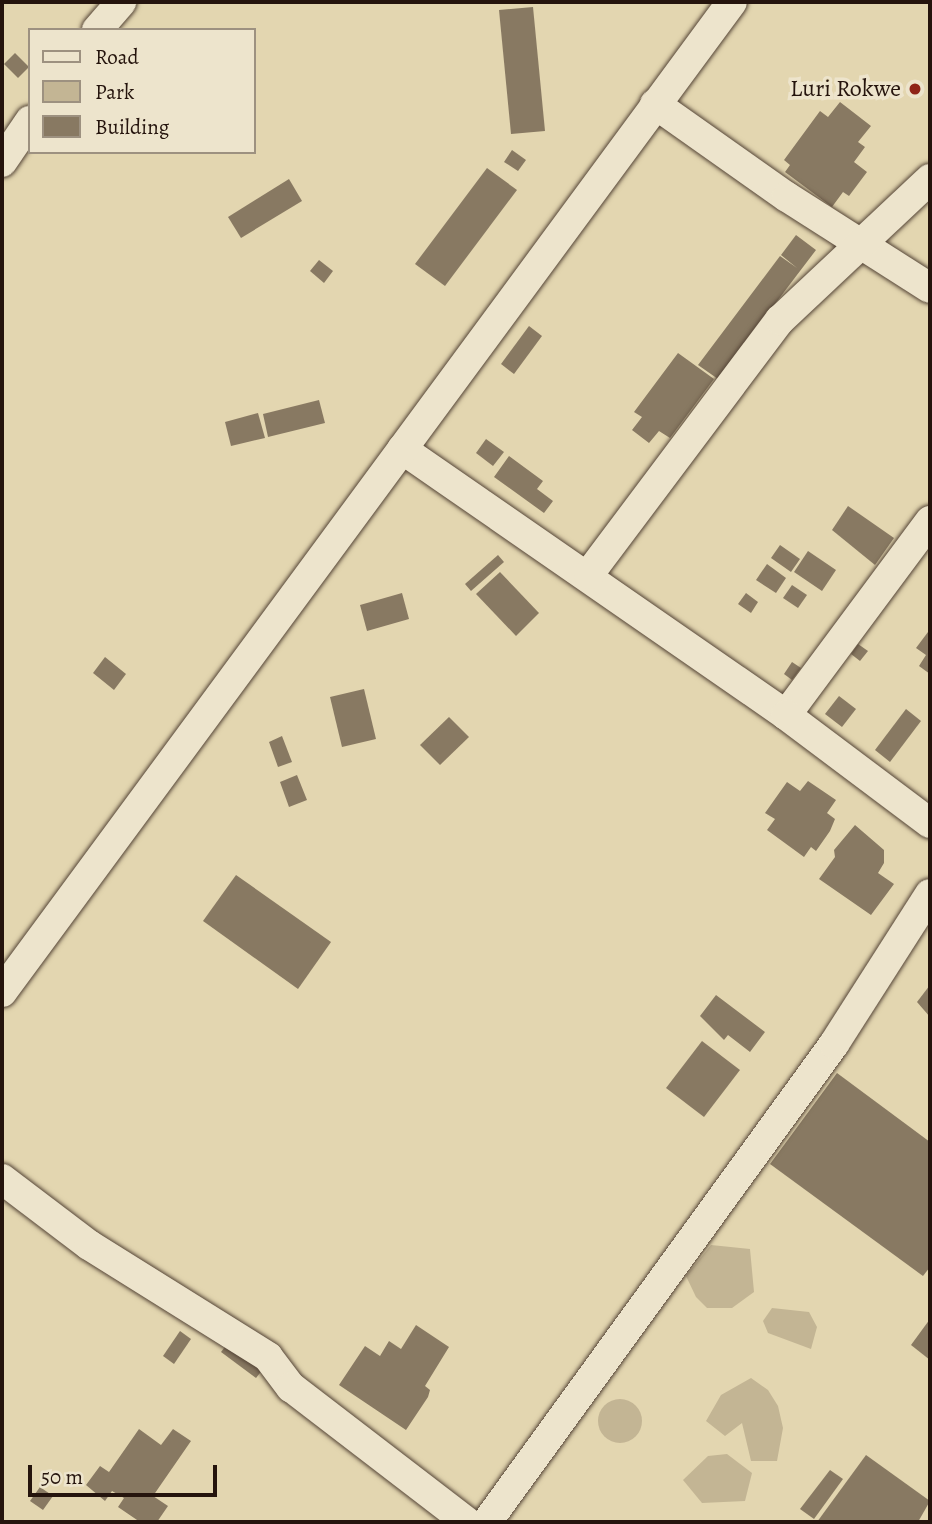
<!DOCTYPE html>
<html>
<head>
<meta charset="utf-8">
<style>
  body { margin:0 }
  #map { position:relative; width:932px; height:1524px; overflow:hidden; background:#e3d6b0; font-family:Alegreya,serif }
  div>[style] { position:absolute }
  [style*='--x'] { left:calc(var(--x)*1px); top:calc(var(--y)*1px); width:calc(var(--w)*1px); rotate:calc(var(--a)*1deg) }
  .green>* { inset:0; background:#c3b594 }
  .round { border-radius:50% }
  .building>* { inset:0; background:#887962 }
  .roads { filter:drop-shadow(0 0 2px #544436) drop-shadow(0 0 2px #544436) }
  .street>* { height:30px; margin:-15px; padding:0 15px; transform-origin:15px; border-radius:15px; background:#ede4cc }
  .dots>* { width:19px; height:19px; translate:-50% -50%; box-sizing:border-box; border:4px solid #ede4cc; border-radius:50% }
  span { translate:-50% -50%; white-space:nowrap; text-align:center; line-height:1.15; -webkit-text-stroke:7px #ede4cc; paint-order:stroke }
  .poi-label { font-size:24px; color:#25140d }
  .right { translate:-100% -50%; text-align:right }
  .frame { position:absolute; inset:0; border:4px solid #25140d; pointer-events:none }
  .legend { position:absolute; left:28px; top:28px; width:228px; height:126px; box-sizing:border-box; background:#ede4cc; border:2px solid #9d9180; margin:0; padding:9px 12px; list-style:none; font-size:21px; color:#25140d }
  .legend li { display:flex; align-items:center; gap:14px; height:35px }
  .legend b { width:35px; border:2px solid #9d9180 }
  .scale { position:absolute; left:28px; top:1465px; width:189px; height:32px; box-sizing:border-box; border:4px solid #25140d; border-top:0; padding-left:9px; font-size:21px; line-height:24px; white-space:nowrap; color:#25140d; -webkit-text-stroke:5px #ede4cc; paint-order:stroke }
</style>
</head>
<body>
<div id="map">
  <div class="green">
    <div style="clip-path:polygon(711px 1245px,750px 1249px,754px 1292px,732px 1308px,707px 1308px,696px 1297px,686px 1276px)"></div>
    <div style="clip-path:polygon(772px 1308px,809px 1312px,817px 1327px,811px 1349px,768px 1333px,763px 1321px)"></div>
    <div style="clip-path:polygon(751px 1378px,768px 1390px,778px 1406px,783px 1428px,777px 1461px,751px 1461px,742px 1423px,725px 1436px,706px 1421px,721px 1395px)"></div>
    <div class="round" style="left:598px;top:1399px;width:44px;height:44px"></div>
    <div style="clip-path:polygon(727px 1454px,752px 1473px,745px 1501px,702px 1503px,683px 1480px,708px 1456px)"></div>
  </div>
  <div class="building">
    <div style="clip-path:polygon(533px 7px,545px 131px,511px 134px,499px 10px)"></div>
    <div style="clip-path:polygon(15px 53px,29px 67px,18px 78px,4px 64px)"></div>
    <div style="clip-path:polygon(840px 102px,871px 126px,858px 142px,865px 147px,854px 162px,867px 172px,849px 196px,843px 192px,832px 207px,785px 172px,790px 165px,784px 160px,820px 111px,828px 117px)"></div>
    <div style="clip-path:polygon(512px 150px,526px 160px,518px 171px,504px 162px)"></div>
    <div style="clip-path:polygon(487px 168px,517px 190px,445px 286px,415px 264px)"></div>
    <div style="clip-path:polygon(289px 179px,302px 201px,241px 238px,228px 217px)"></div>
    <div style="clip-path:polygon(796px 235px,816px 250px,718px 379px,698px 365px,780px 256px,797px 268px,781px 255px)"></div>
    <div style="clip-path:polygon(319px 260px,333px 271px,324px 283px,310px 271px)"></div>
    <div style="clip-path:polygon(529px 326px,542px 336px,514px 374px,501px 364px)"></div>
    <div style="clip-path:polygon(678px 353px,714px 379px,670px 438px,659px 431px,649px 443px,632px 430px,642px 417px,634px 412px)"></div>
    <div style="clip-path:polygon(319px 400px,325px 423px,268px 437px,263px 414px)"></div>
    <div style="clip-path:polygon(258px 413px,265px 438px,231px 446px,225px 422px)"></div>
    <div style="clip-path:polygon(486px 439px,504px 452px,493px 466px,476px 453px)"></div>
    <div style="clip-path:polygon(509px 456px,543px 481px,537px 489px,553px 501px,544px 513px,494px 477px)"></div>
    <div style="clip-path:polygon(848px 506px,894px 538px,875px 565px,832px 530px)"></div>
    <div style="clip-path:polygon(780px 545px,800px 559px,791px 572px,771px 558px)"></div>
    <div style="clip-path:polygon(808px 551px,836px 570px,822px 591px,794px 572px)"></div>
    <div style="clip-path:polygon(498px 555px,504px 562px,471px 591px,465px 584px)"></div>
    <div style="clip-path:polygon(767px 564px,786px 578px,776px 593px,756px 580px)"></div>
    <div style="clip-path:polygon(500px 572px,539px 613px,516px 636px,476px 594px)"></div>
    <div style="clip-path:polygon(792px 585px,807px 595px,798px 608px,783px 598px)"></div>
    <div style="clip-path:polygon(402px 593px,409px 619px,367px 631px,360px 605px)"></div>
    <div style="clip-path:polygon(746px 593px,758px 602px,751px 613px,738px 604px)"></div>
    <div style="clip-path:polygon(928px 632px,930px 633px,930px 674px,919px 666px,926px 655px,916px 648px)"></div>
    <div style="clip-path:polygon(858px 644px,868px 651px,860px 661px,851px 654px)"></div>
    <div style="clip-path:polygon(105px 657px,126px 674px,114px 690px,93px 673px)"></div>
    <div style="clip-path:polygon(792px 662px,801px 668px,792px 680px,784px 674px)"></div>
    <div style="clip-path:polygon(364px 689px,376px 739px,342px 747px,330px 697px)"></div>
    <div style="clip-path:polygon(839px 696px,856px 709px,842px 727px,825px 714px)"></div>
    <div style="clip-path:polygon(906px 709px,921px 721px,890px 762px,875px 750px)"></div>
    <div style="clip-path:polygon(449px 717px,469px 737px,440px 765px,420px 745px)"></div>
    <div style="clip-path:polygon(282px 736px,292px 762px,278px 767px,269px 742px)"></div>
    <div style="clip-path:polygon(297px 775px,307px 800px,289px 807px,280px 782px)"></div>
    <div style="clip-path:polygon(808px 781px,836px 800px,827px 813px,835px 819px,830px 831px,816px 851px,811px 847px,804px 857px,767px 830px,775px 819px,765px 813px,787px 782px,800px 791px)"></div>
    <div style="clip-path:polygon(855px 825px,884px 850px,884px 863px,878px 873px,894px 884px,871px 915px,819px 879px,835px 857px,834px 850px)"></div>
    <div style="clip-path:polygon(236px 875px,331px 942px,298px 989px,203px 921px)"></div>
    <div style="clip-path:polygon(930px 985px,930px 1017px,917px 1002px)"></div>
    <div style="clip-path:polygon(716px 995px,765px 1032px,750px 1052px,728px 1035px,724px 1040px,700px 1016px)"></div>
    <div style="clip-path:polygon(702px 1041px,740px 1070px,704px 1117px,666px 1088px)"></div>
    <div style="clip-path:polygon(837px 1073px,930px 1142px,930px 1267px,923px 1276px,770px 1164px)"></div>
    <div style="clip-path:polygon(930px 1319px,930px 1360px,911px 1345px)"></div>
    <div style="clip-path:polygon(416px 1325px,449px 1347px,425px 1386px,430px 1390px,428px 1397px,406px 1430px,339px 1385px,365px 1346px,380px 1356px,389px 1341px,401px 1349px)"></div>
    <div style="clip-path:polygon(180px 1331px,191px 1339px,174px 1364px,163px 1356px)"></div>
    <div style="clip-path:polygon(231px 1339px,267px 1364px,256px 1378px,221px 1352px)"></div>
    <div style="clip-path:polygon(139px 1429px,161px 1445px,173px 1429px,191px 1441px,153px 1496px,168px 1506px,157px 1522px,140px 1522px,118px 1507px,124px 1498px,112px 1491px,105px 1501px,86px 1485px,100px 1466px,109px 1472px)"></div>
    <div style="clip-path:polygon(866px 1455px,930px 1501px,918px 1522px,817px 1522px)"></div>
    <div style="clip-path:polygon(830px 1470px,843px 1479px,814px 1519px,800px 1509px)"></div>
    <div style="clip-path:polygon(40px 1487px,53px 1496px,43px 1510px,30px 1501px)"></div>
  </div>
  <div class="roads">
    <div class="street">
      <div style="--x:97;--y:30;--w:37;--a:-49"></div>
      <div style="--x:655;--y:104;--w:161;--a:35.2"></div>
      <div style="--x:787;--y:197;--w:169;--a:32.5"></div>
      <div style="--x:2;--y:162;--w:50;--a:-55.7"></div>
      <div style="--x:402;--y:449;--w:467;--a:34.7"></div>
      <div style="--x:786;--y:715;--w:242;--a:-53.4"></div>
      <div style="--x:589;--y:574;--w:318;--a:-53.1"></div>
      <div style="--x:780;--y:320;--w:206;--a:-43.2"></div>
      <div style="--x:786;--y:715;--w:180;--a:36.9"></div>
      <div style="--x:2;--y:992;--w:1230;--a:-53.6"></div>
      <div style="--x:2;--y:1179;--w:109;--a:37.2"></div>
      <div style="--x:89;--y:1245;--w:211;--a:32"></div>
      <div style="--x:268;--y:1357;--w:38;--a:53"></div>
      <div style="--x:291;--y:1387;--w:222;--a:37.5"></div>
      <div style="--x:487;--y:1522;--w:591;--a:-54.02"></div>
      <div style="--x:834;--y:1044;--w:178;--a:-57.4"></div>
    </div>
  </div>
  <div class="dots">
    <div style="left:915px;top:89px;background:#8f2418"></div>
  </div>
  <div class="poi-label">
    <span class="right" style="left:901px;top:89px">Luri Rokwe</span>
  </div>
  <div class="frame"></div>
  <ul class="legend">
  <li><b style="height:9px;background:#ede4cc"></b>Road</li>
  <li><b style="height:19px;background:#c3b594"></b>Park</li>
  <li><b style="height:19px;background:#887962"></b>Building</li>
  </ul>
  <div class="scale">50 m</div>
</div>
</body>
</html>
